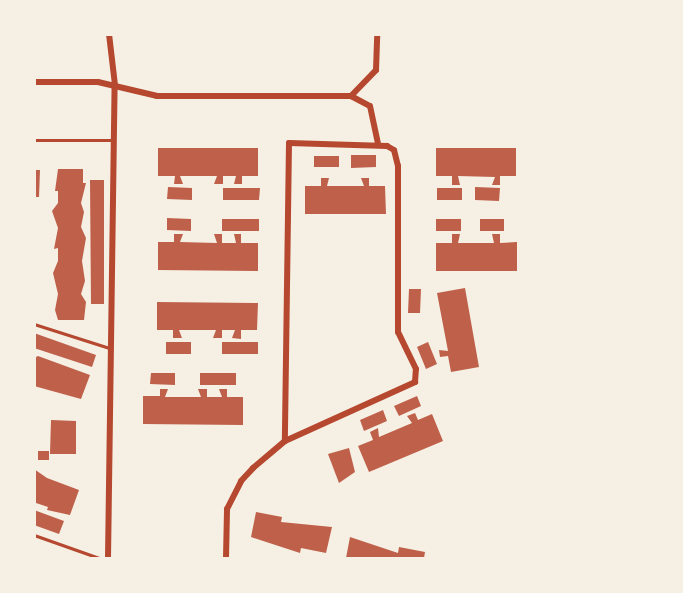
<!DOCTYPE html>
<html>
<head>
<meta charset="utf-8">
<style>
  body { margin:0 }
  #map { position:relative; width:683px; height:593px; overflow:hidden; background:#f6efe4; font-family:"Fira Sans",sans-serif }
  div>[style] { position:absolute }
  [style*='--x'] { left:calc(var(--x)*1px); top:calc(var(--y)*1px); width:calc(var(--w)*1px); rotate:calc(var(--a)*1deg) }
  .building>* { inset:0; background:#bf614a }
  .service>* { height:3px; margin:-1.5px; padding:0 1.5px; transform-origin:1.5px; border-radius:1.5px; background:#b5482f }
  .minor>* { height:6px; margin:-3px; padding:0 3px; transform-origin:3px; border-radius:3px; background:#b5482f }
  span { translate:-50% -50%; white-space:nowrap; text-align:center; line-height:1.15; -webkit-text-stroke:4.5px #f6efe4; paint-order:stroke }
  .frame { position:absolute; inset:0; border:36px solid #f6efe4; pointer-events:none }
</style>
</head>
<body>
<div id="map">
  <div class="building">
    <div style="clip-path:polygon(158px 148px,258px 148px,258px 176px,242px 176px,242px 184px,234px 184px,236px 176px,223px 176px,223px 184px,214px 184px,217px 176px,180px 176px,183px 184px,174px 184px,175px 176px,158px 176px)"></div>
    <div style="clip-path:polygon(436px 148px,516px 148px,516px 176px,500px 176px,500px 185px,492px 185px,495px 177px,458px 176px,460px 185px,452px 185px,452px 176px,436px 176px)"></div>
    <div style="clip-path:polygon(351px 155px,376px 155px,376px 167px,351px 168px)"></div>
    <div style="clip-path:polygon(314px 156px,339px 156px,339px 167px,314px 167px)"></div>
    <div style="clip-path:polygon(58px 169px,83px 169px,83px 183px,86px 183px,81px 203px,84px 212px,81px 227px,86px 238px,82px 261px,85px 281px,81px 294px,86px 302px,84px 320px,58px 320px,55px 310px,58px 294px,53px 273px,58px 261px,58px 248px,54px 249px,58px 228px,52px 211px,58px 203px,58px 191px,55px 191px)"></div>
    <div style="clip-path:polygon(34px 170px,40px 170px,39px 197px,34px 197px)"></div>
    <div style="clip-path:polygon(321px 178px,329px 178px,327px 186px,364px 186px,361px 178px,369px 178px,369px 186px,385px 186px,386px 214px,305px 214px,305px 186px,321px 186px)"></div>
    <div style="clip-path:polygon(90px 180px,104px 180px,104px 304px,91px 304px)"></div>
    <div style="clip-path:polygon(168px 187px,192px 188px,192px 200px,167px 199px)"></div>
    <div style="clip-path:polygon(475px 187px,500px 188px,499px 201px,475px 200px)"></div>
    <div style="clip-path:polygon(223px 188px,260px 188px,259px 200px,223px 200px)"></div>
    <div style="clip-path:polygon(437px 188px,462px 188px,462px 200px,437px 200px)"></div>
    <div style="clip-path:polygon(167px 218px,191px 219px,191px 231px,167px 230px)"></div>
    <div style="clip-path:polygon(222px 219px,259px 219px,259px 231px,222px 231px)"></div>
    <div style="clip-path:polygon(436px 219px,461px 219px,461px 231px,436px 231px)"></div>
    <div style="clip-path:polygon(480px 219px,504px 219px,504px 231px,480px 231px)"></div>
    <div style="clip-path:polygon(174px 234px,183px 234px,180px 242px,217px 243px,214px 234px,222px 234px,222px 243px,236px 243px,234px 234px,241px 234px,241px 243px,258px 243px,258px 271px,158px 270px,158px 242px,174px 242px)"></div>
    <div style="clip-path:polygon(452px 234px,460px 234px,458px 243px,494px 243px,492px 234px,500px 234px,500px 243px,517px 242px,517px 271px,436px 271px,436px 243px,452px 243px)"></div>
    <div style="clip-path:polygon(465px 288px,479px 367px,451px 372px,448px 356px,440px 357px,439px 350px,448px 351px,437px 293px)"></div>
    <div style="clip-path:polygon(409px 289px,421px 289px,420px 313px,408px 313px)"></div>
    <div style="clip-path:polygon(157px 302px,258px 303px,257px 330px,241px 330px,241px 339px,232px 338px,235px 330px,222px 330px,222px 338px,213px 338px,216px 330px,179px 330px,182px 338px,173px 338px,173px 330px,157px 330px)"></div>
    <div style="clip-path:polygon(34px 333px,96px 355px,92px 367px,34px 348px)"></div>
    <div style="clip-path:polygon(166px 342px,191px 342px,191px 354px,166px 354px)"></div>
    <div style="clip-path:polygon(222px 342px,258px 342px,258px 354px,222px 354px)"></div>
    <div style="clip-path:polygon(428px 342px,437px 364px,426px 369px,417px 347px)"></div>
    <div style="clip-path:polygon(38px 356px,90px 375px,81px 399px,34px 386px,34px 358px)"></div>
    <div style="clip-path:polygon(151px 373px,175px 373px,175px 385px,150px 384px)"></div>
    <div style="clip-path:polygon(200px 373px,236px 373px,236px 385px,200px 385px)"></div>
    <div style="clip-path:polygon(160px 389px,168px 389px,165px 397px,201px 397px,198px 389px,207px 389px,207px 397px,222px 397px,219px 389px,227px 389px,227px 397px,243px 397px,243px 425px,143px 424px,143px 396px,160px 396px)"></div>
    <div style="clip-path:polygon(417px 396px,421px 406px,399px 416px,394px 406px)"></div>
    <div style="clip-path:polygon(383px 410px,387px 421px,364px 431px,360px 420px)"></div>
    <div style="clip-path:polygon(415px 413px,418px 420px,432px 414px,443px 441px,369px 472px,358px 446px,373px 440px,370px 432px,378px 428px,379px 437px,412px 423px,407px 416px)"></div>
    <div style="clip-path:polygon(51px 420px,76px 421px,76px 454px,50px 454px)"></div>
    <div style="clip-path:polygon(349px 448px,355px 472px,339px 483px,328px 454px)"></div>
    <div style="clip-path:polygon(38px 451px,49px 451px,49px 460px,38px 460px)"></div>
    <div style="clip-path:polygon(34px 469px,47px 478px,79px 490px,70px 515px,47px 510px,48px 507px,36px 503px)"></div>
    <div style="clip-path:polygon(34px 510px,64px 521px,59px 534px,34px 525px)"></div>
    <div style="clip-path:polygon(256px 512px,282px 517px,281px 522px,332px 527px,326px 553px,301px 548px,300px 553px,251px 537px)"></div>
    <div style="clip-path:polygon(350px 537px,398px 553px,399px 547px,425px 552px,424px 558px,346px 558px)"></div>
  </div>
  <div class="service">
    <div style="--x:34;--y:140;--w:80;--a:0"></div>
    <div style="--x:34;--y:324;--w:79;--a:17.7"></div>
    <div style="--x:34;--y:535;--w:69;--a:19.5"></div>
  </div>
  <div class="minor">
    <div style="--x:34;--y:82;--w:64;--a:0"></div>
    <div style="--x:98;--y:82;--w:61;--a:13.3"></div>
    <div style="--x:157;--y:96;--w:194;--a:0"></div>
    <div style="--x:351;--y:96;--w:21;--a:28"></div>
    <div style="--x:370;--y:106;--w:38;--a:78"></div>
    <div style="--x:351;--y:96;--w:36;--a:-46"></div>
    <div style="--x:376;--y:70;--w:36;--a:-88"></div>
    <div style="--x:108;--y:558;--w:473;--a:-89.2"></div>
    <div style="--x:115;--y:85;--w:51;--a:-96.7"></div>
    <div style="--x:226;--y:558;--w:49;--a:-88.8"></div>
    <div style="--x:227;--y:509;--w:31;--a:-63"></div>
    <div style="--x:241;--y:481;--w:18;--a:-47"></div>
    <div style="--x:253;--y:468;--w:42;--a:-40.2"></div>
    <div style="--x:285;--y:441;--w:143;--a:-24.4"></div>
    <div style="--x:415;--y:382;--w:13;--a:-86"></div>
    <div style="--x:416;--y:369;--w:41;--a:-115.9"></div>
    <div style="--x:398;--y:332;--w:166;--a:-90"></div>
    <div style="--x:398;--y:166;--w:16;--a:-104"></div>
    <div style="--x:394;--y:150;--w:8;--a:-150"></div>
    <div style="--x:387;--y:146;--w:98;--a:-178.2"></div>
    <div style="--x:289;--y:143;--w:298;--a:90.8"></div>
  </div>
  <div class="frame"></div>
</div>
</body>
</html>
